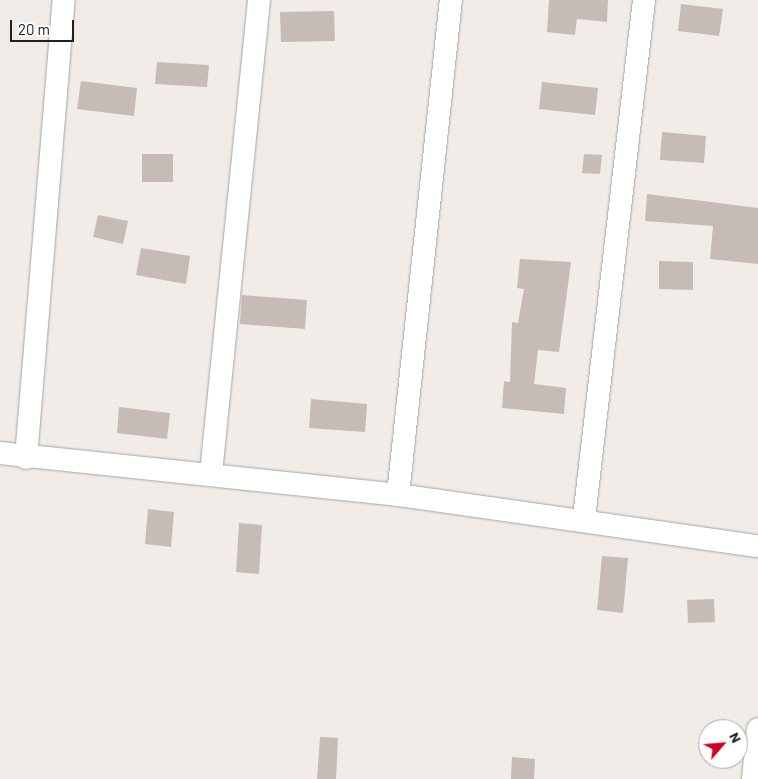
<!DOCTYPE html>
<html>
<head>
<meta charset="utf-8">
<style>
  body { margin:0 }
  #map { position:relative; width:758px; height:779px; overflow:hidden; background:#f1ece7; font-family:Barlow,sans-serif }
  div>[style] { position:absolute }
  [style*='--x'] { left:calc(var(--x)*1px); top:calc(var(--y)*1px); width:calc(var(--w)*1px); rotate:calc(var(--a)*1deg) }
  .building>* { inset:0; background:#c6bbb6 }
  .roads { filter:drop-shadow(0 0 1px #a4a4a4) drop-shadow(0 0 1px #a4a4a4) }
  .street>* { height:22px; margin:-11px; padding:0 11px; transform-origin:11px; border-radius:11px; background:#fff }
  span { translate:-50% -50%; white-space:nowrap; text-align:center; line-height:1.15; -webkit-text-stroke:5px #fff; paint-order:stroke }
  .north { position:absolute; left:698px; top:719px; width:50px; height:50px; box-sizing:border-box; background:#fff; border:1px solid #a6a6a6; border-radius:50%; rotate:63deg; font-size:14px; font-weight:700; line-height:20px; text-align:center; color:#202020 }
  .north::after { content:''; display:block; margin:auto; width:18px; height:22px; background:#d10020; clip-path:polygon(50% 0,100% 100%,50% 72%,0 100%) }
  .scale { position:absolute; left:10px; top:20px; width:64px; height:22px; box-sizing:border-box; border:2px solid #202020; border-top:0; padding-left:6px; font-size:15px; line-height:18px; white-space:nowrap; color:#202020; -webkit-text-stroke:4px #fff; paint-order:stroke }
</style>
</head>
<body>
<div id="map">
  <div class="building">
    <div style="clip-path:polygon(549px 0,608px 0,607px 22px,577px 19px,575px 35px,547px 32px)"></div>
    <div style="clip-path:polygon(681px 4px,723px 9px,719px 36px,678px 31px)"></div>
    <div style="clip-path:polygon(334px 11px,335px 41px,281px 42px,280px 12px)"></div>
    <div style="clip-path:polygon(157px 62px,209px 65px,207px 87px,155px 84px)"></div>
    <div style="clip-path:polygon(81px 81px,137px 88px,134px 116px,77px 109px)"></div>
    <div style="clip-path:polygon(542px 82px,598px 88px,595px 115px,539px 109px)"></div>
    <div style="clip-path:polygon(662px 132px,706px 136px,704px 163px,660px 160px)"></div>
    <div style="clip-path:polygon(142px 154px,173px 154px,173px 182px,142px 182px)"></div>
    <div style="clip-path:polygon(584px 154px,602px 155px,600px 174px,582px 173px)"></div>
    <div style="clip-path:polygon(647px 194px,758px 208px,758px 264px,710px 259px,713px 226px,645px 221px)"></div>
    <div style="clip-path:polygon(98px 215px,128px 221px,123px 244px,93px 237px)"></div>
    <div style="clip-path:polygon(141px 248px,190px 256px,186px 284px,136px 275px)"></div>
    <div style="clip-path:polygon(520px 259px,571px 262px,559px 352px,538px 350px,534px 384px,566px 388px,564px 414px,502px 408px,504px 381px,510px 382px,512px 322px,518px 323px,524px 289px,517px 288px)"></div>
    <div style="clip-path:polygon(659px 261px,693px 262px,693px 290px,659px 289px)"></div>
    <div style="clip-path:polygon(242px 295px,307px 300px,305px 329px,240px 324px)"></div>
    <div style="clip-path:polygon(311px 399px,367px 404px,365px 432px,309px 428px)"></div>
    <div style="clip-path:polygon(119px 407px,170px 413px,167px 439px,117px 433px)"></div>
    <div style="clip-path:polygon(148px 509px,174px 512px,171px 547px,145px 544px)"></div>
    <div style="clip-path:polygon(239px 523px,262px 525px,259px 574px,236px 572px)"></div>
    <div style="clip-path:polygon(602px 556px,628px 558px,623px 613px,597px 610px)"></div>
    <div style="clip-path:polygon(714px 599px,715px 622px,688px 623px,687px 600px)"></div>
    <div style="clip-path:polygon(320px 737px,338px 738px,336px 779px,317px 779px)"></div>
    <div style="clip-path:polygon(512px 757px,535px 759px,534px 779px,511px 779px)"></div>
  </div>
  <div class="roads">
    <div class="street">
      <div style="--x:0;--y:453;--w:400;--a:6"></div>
      <div style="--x:398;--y:495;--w:364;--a:8.1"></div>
      <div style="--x:26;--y:458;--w:460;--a:-85.3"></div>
      <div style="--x:211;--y:473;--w:475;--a:-84.2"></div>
      <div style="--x:398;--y:495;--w:498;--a:-83.9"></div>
      <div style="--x:584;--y:518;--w:521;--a:-83.39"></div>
      <div style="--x:753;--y:779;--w:50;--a:-84.3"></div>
    </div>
  </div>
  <div class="north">N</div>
  <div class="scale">20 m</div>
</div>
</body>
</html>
